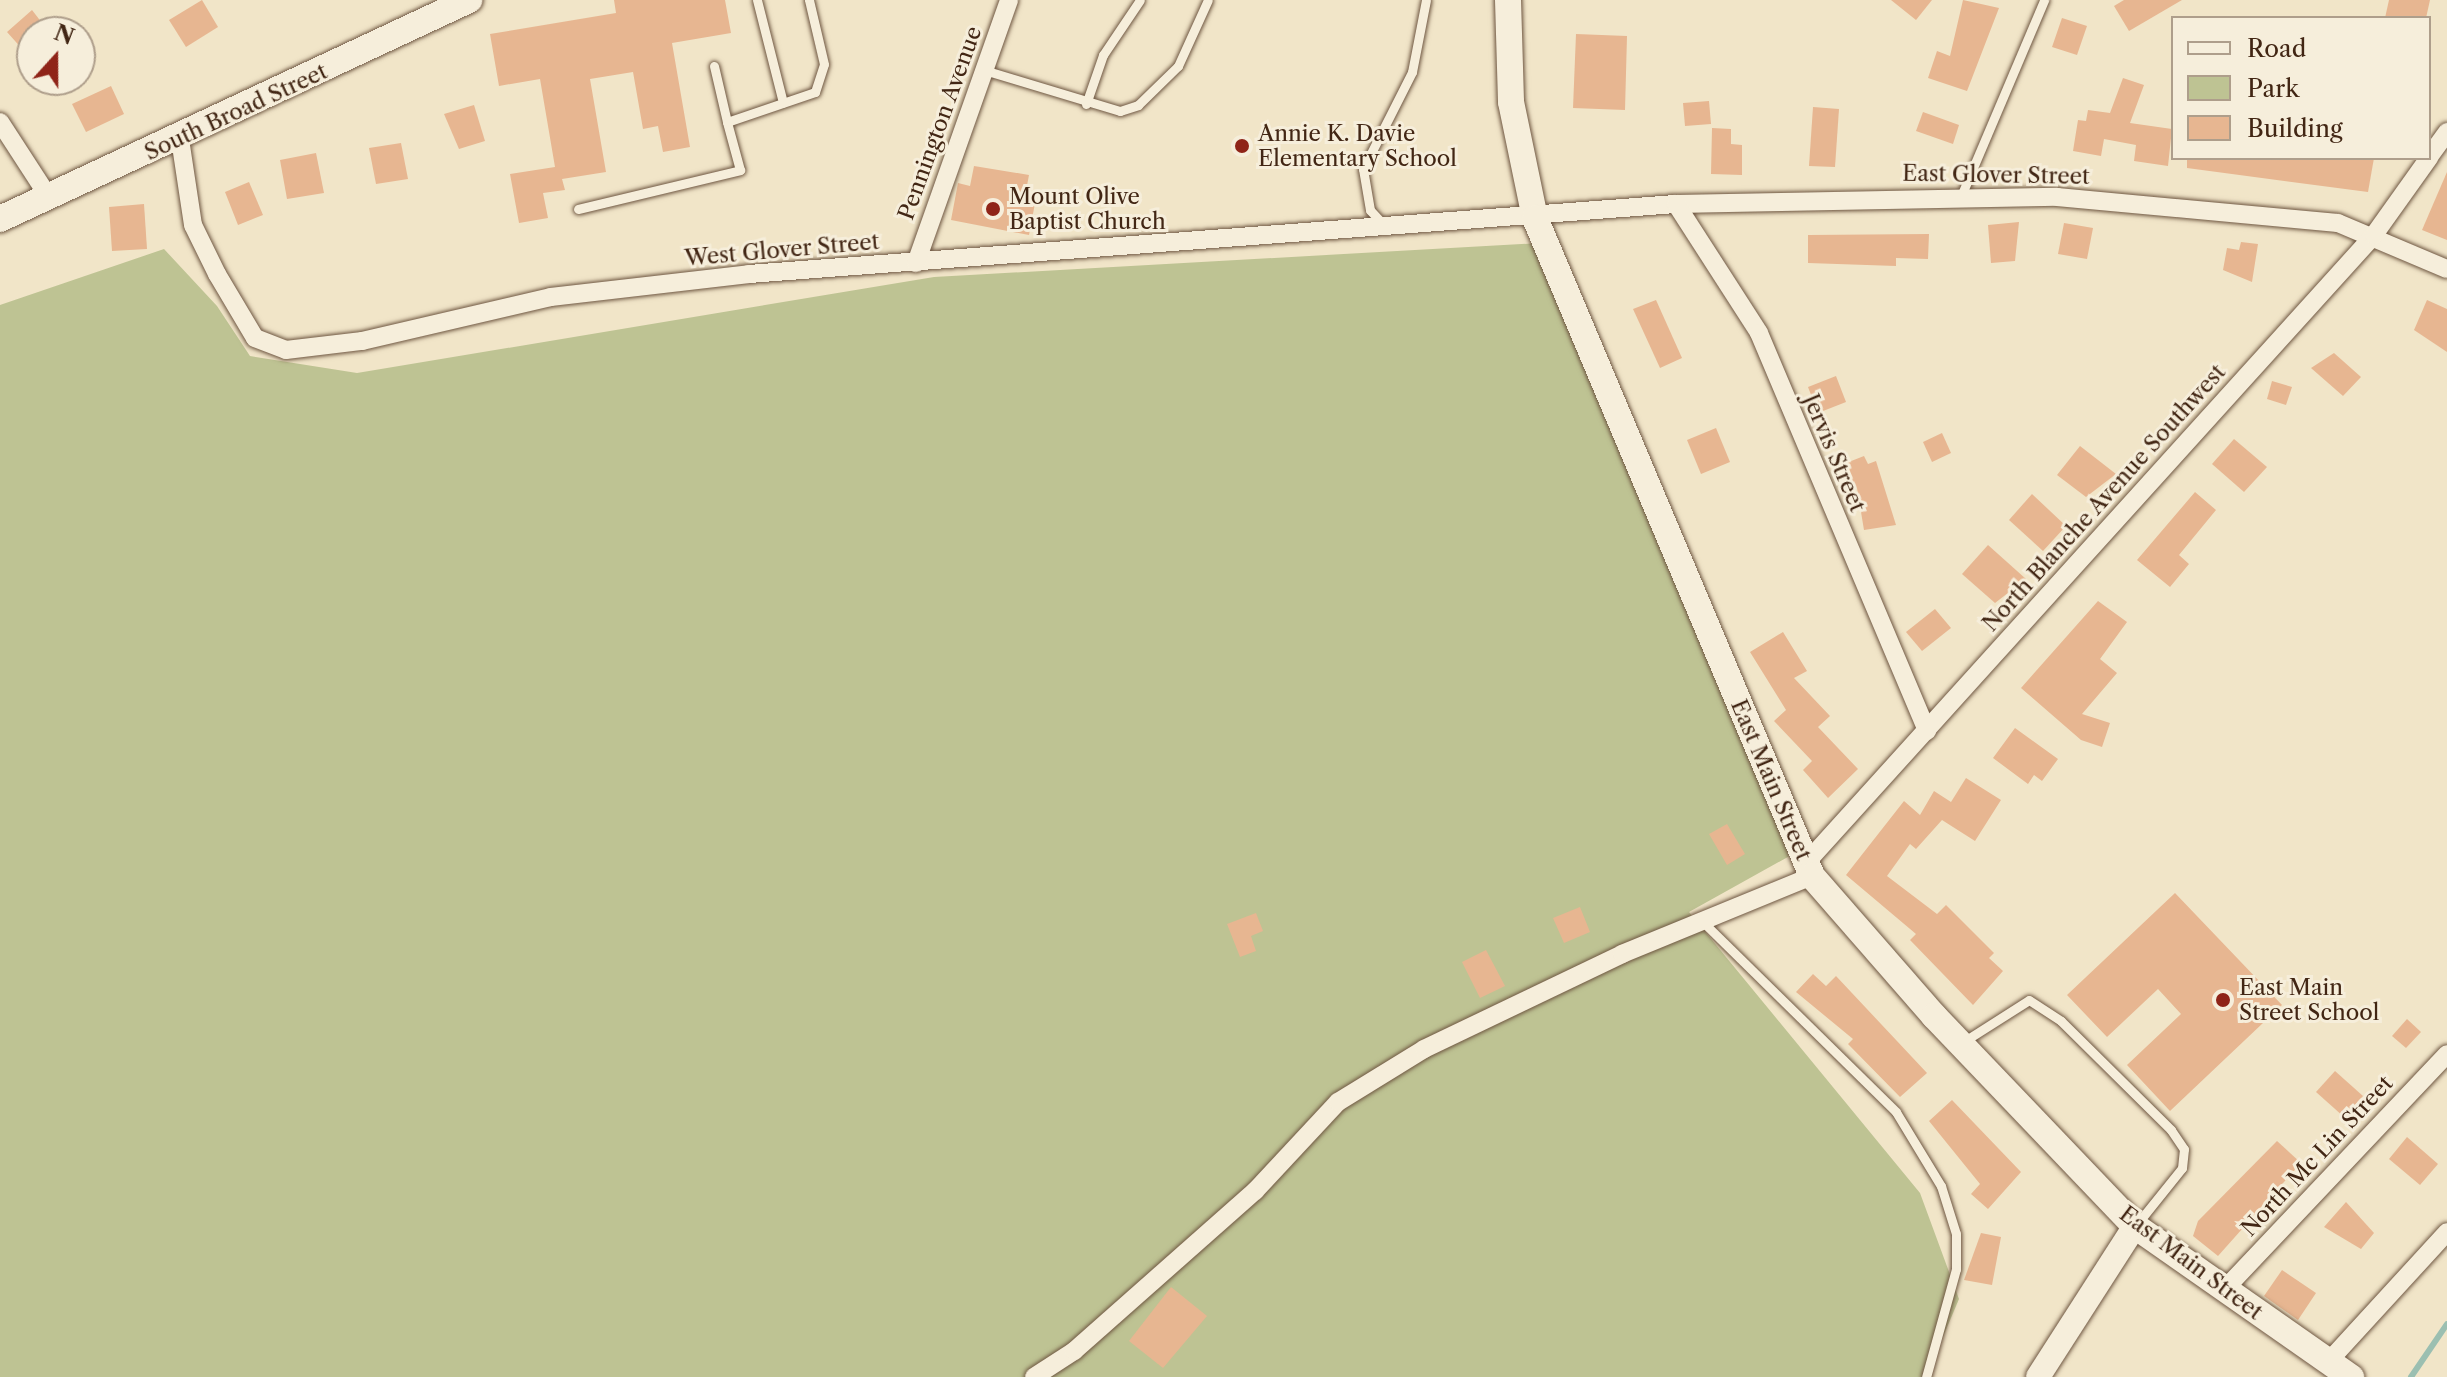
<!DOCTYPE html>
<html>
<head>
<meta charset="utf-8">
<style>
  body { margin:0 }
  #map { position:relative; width:2447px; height:1377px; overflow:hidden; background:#f1e5c8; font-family:"Libre Caslon Text",serif }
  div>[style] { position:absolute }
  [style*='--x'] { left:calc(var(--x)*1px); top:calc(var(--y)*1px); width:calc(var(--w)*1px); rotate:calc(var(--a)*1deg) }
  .green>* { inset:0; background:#bec393 }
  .stream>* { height:6px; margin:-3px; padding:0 3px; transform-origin:3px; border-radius:3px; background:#9bbfb1 }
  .building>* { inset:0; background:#e7b691 }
  .roads { filter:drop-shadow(0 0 2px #6e5641) drop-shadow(0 0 2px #6e5641) }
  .service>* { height:9px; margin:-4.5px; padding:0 4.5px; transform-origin:4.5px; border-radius:4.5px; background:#f6eedb }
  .minor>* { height:18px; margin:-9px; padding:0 9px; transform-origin:9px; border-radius:9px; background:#f6eedb }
  .tertiary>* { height:24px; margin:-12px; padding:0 12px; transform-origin:12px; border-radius:12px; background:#f6eedb }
  .secondary>* { height:26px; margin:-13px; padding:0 13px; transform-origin:13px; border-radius:13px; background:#f6eedb }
  .dots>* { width:22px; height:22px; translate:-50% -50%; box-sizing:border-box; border:4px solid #f6eedb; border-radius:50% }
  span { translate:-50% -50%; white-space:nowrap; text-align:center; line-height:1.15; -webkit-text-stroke:6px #f6eedb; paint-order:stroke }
  .street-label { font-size:22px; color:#422614 }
  .poi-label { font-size:22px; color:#422614 }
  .left { translate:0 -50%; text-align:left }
  .legend { position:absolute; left:2171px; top:16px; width:260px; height:144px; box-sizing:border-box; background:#f6eedb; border:2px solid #ae9e8b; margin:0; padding:10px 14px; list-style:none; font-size:24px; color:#422614 }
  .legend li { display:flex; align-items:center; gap:16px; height:40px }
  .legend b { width:40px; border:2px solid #ae9e8b }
  .north { position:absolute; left:16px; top:16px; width:80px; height:80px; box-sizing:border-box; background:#f6eedb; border:2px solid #ae9e8b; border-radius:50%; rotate:21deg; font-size:22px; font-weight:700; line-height:32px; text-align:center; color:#422614 }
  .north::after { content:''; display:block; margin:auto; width:28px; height:36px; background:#8f2418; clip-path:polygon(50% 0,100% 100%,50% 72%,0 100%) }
</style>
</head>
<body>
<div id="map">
  <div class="green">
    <div style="clip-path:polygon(1540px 243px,1795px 853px,1689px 912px,1920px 1193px,1959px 1299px,1926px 1377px,0 1377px,0 305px,164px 249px,217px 306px,250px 356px,357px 373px,934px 277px)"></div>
  </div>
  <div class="stream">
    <div style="--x:2411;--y:1377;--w:64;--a:-55.8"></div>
  </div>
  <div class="building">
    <div style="clip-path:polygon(202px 0,218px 27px,186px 47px,169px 20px)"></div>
    <div style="clip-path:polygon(614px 0,725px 0,731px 33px,672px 43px,690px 147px,663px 152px,658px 126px,643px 129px,633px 72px,590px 79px,606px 172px,562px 179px,565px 190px,543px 193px,548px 218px,519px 223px,510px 174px,555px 167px,540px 79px,499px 86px,490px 34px,616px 13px)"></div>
    <div style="clip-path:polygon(1891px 0,1932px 0,1916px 20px)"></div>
    <div style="clip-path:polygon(1963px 0,1999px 8px,1967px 91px,1928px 78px,1937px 51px,1950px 56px)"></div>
    <div style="clip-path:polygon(2124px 0,2182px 0,2129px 31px,2114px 6px)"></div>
    <div style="clip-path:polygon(2389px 0,2430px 0,2426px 18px,2385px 18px)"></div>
    <div style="clip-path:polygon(32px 10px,49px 32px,32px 32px,32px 60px,7px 32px)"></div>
    <div style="clip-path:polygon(2062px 18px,2087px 26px,2077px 55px,2052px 47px)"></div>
    <div style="clip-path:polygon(1576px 34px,1627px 36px,1625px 110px,1573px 108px)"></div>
    <div style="clip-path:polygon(2123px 78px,2144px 85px,2130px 123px,2172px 129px,2168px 166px,2134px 161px,2136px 145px,2104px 139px,2101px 156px,2073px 151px,2078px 120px,2086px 121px,2088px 110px,2110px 113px)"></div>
    <div style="clip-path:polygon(111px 86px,124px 114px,86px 132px,72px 104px)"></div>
    <div style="clip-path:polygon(1709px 101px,1711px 124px,1685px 126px,1683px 103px)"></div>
    <div style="clip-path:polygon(474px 105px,485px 141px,459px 149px,444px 114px)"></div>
    <div style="clip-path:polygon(1813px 107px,1839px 109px,1835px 167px,1809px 166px)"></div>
    <div style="clip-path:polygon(1923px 112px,1959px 125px,1953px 144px,1916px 131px)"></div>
    <div style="clip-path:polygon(1712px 128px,1731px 129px,1731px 144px,1742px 145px,1742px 175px,1711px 174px)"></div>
    <div style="clip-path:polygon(401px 143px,408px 179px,376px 184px,369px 148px)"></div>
    <div style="clip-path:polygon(316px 153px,324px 193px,287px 199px,280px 160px)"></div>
    <div style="clip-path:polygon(2187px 158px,2374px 158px,2368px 192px,2187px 168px)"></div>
    <div style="clip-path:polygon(974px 166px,1029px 175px,1025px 196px,1036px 198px,1029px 235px,951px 220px,958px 183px,970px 186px)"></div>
    <div style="clip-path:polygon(2447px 172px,2447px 240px,2422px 230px)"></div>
    <div style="clip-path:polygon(249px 182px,263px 215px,238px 225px,225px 192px)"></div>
    <div style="clip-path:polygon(144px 204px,147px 249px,112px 251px,109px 207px)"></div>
    <div style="clip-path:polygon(2019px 222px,2015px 261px,1991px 263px,1988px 225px)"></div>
    <div style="clip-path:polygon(2064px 223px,2093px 228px,2087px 259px,2058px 254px)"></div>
    <div style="clip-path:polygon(1929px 234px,1928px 259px,1896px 258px,1896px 266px,1808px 263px,1808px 235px)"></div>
    <div style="clip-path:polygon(2241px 242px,2258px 244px,2252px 282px,2223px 270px,2227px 248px,2239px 250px)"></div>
    <div style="clip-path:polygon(1656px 300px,1682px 358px,1660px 368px,1633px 309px)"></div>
    <div style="clip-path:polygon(2427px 300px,2447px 309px,2447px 352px,2414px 330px)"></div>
    <div style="clip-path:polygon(2334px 353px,2361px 377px,2343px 396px,2311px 368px)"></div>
    <div style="clip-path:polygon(1836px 376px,1846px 402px,1818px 413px,1808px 387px)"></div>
    <div style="clip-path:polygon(2272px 381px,2292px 387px,2286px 405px,2267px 399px)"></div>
    <div style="clip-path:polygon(1716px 428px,1730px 462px,1701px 474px,1687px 440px)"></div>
    <div style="clip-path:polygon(1942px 433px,1951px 453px,1932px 462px,1923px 442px)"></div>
    <div style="clip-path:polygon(2234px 439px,2267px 467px,2244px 492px,2212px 464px)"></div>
    <div style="clip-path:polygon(2080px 446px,2116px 474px,2086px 497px,2057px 475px)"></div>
    <div style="clip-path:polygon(1864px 456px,1868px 464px,1876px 461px,1896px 525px,1864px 530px,1857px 488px,1841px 465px)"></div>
    <div style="clip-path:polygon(2195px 492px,2216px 510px,2179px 555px,2189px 564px,2170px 587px,2137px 560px)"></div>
    <div style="clip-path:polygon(2032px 494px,2066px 526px,2043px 551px,2009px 520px)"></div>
    <div style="clip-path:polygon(1988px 545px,2026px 579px,1995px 603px,1962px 574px)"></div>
    <div style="clip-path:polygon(2098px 601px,2127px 622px,2100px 659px,2117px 673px,2082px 714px,2110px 723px,2102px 747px,2081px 740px,2021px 688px)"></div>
    <div style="clip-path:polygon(1935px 609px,1951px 628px,1922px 651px,1906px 632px)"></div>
    <div style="clip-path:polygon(1783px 632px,1807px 671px,1794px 678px,1830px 716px,1818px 727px,1858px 769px,1828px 798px,1803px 770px,1812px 761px,1774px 721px,1786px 710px,1750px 652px)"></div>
    <div style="clip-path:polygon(2015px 728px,2058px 759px,2042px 781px,2034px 775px,2028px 784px,1993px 758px)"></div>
    <div style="clip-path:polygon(1966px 778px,2001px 800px,1975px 841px,1942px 820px,1916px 849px,1910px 844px,1887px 876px,1937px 914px,1946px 905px,1994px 953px,1989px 958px,2003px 971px,1973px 1005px,1910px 940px,1916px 934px,1846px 875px,1904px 801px,1920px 815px,1934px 791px,1951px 802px)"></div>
    <div style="clip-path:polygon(1727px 824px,1745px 854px,1727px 865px,1709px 834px)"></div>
    <div style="clip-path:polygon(2175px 893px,2282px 1005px,2170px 1111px,2127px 1065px,2181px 1014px,2158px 989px,2107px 1037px,2067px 995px)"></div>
    <div style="clip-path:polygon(1580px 907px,1590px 932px,1564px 943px,1553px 918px)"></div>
    <div style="clip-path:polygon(1256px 913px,1263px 931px,1251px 936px,1256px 951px,1240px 957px,1227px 924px)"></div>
    <div style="clip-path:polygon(1486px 950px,1505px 986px,1480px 998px,1462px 962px)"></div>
    <div style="clip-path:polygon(1813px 974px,1826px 986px,1836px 976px,1927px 1073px,1900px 1097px,1848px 1044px,1853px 1039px,1796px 992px)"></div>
    <div style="clip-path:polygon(2407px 1019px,2421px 1032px,2406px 1048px,2392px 1036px)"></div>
    <div style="clip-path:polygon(2335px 1071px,2363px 1096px,2344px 1117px,2316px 1092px)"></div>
    <div style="clip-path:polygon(1952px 1100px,2021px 1172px,1988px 1209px,1971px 1194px,1980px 1184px,1929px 1121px)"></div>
    <div style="clip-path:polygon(2407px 1137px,2438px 1164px,2420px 1185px,2389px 1159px)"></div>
    <div style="clip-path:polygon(2277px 1141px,2301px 1163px,2218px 1256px,2193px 1236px,2198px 1221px)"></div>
    <div style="clip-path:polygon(2346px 1202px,2374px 1233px,2361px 1249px,2324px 1227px)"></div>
    <div style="clip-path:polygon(1981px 1233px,2001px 1237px,1992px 1285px,1964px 1280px)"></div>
    <div style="clip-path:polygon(2282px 1270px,2316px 1293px,2298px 1320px,2264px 1296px)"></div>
    <div style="clip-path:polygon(1171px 1287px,1207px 1316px,1163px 1368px,1129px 1341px)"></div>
  </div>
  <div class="roads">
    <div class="service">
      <div style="--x:757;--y:0;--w:106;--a:75.8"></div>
      <div style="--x:714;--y:66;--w:57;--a:76.9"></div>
      <div style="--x:984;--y:70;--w:142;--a:16.8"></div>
      <div style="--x:1120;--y:111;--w:19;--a:-18"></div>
      <div style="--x:1138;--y:105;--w:56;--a:-44.3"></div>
      <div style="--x:1178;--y:66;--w:72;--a:-65.6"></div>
      <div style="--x:1086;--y:104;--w:52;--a:-70.9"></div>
      <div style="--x:1103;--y:55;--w:66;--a:-56.1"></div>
      <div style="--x:1961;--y:196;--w:213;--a:-67"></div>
      <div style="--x:578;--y:209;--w:167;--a:-13.5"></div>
      <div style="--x:740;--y:170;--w:50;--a:-105.2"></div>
      <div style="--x:727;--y:122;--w:93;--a:-18.8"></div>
      <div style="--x:815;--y:92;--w:29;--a:-72"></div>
      <div style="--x:824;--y:64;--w:66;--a:-103.2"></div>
      <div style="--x:1383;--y:224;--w:19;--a:-133"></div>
      <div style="--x:1370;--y:210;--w:42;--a:-99.7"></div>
      <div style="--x:1363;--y:169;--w:109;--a:-63.2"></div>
      <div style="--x:1412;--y:72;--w:73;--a:-79"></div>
      <div style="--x:1704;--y:923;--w:269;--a:44.5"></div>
      <div style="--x:1896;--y:1112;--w:87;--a:58.7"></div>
      <div style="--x:1941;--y:1186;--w:50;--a:72.6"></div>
      <div style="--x:1956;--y:1234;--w:35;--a:90"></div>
      <div style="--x:1956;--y:1269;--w:112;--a:105.5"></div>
      <div style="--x:1963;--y:1042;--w:78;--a:-32.5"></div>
      <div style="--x:2029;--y:1000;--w:38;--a:33"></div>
      <div style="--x:2061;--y:1021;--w:155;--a:44.7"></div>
      <div style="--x:2171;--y:1130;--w:23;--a:56"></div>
      <div style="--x:2184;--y:1149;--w:19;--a:96"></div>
      <div style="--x:2182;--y:1168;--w:72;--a:128.8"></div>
    </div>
    <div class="minor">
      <div style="--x:0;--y:122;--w:88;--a:57"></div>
      <div style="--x:180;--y:139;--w:87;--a:81.4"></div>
      <div style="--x:193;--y:225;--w:55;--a:63.9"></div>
      <div style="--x:217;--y:274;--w:74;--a:59.3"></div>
      <div style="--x:255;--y:338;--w:33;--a:21"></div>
      <div style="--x:286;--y:350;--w:77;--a:-6.8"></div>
      <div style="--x:362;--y:341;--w:194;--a:-13.1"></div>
      <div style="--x:551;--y:297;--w:199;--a:-6.6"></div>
      <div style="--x:749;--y:274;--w:930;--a:-4.32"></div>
      <div style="--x:1676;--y:204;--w:381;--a:-1.1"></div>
      <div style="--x:2057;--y:197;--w:282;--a:5.3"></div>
      <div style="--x:2338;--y:223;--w:118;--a:22.9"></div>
      <div style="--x:2429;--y:157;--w:31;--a:-54"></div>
      <div style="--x:1676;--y:204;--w:153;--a:57.2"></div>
      <div style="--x:1759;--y:333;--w:432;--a:67.1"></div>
      <div style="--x:916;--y:263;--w:279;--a:-70.5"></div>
      <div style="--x:1806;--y:863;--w:847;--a:-47.87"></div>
      <div style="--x:2374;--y:235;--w:95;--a:-54.5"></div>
      <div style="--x:2223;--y:1291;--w:326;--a:-46.6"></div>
      <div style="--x:2328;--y:1362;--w:176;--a:-47.5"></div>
      <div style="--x:1034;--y:1377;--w:48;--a:-33"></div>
      <div style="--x:1074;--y:1351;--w:242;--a:-41.5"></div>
      <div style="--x:1255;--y:1191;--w:122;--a:-47"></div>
      <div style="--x:1338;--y:1102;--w:101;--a:-31.6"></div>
      <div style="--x:1424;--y:1049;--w:220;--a:-25.6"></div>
      <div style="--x:1622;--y:954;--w:205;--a:-22.3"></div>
    </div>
    <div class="tertiary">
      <div style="--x:2038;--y:1377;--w:179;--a:-57.3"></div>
    </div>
    <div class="secondary">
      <div style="--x:1508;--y:0;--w:102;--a:88.3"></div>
      <div style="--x:1511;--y:102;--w:118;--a:78.3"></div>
      <div style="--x:1535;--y:218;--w:714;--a:67.17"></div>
      <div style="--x:1812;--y:876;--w:186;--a:48.9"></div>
      <div style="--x:1934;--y:1016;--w:291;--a:46.3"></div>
      <div style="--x:2135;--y:1226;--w:264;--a:35"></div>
      <div style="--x:0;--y:219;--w:518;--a:-25.03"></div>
    </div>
  </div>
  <div class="dots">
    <div style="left:1242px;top:146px;background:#8f2418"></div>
    <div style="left:993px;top:209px;background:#8f2418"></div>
    <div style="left:2223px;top:1000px;background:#8f2418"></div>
  </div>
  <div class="street-label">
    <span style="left:236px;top:112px;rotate:-25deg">South Broad Street</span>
    <span style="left:940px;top:123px;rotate:-70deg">Pennington Avenue</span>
    <span style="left:1996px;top:175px;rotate:1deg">East Glover Street</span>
    <span style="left:782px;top:250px;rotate:-5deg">West Glover Street</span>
    <span style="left:1834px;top:453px;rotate:67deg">Jervis Street</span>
    <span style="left:2104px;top:498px;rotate:-48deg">North Blanche Avenue Southwest</span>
    <span style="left:1771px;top:780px;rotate:67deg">East Main Street</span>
    <span style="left:2317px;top:1156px;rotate:-47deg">North Mc Lin Street</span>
    <span style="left:2191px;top:1263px;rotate:37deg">East Main Street</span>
  </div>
  <div class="poi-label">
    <span class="left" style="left:1258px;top:146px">Annie K. Davie<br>Elementary School</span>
    <span class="left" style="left:1009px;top:209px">Mount Olive<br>Baptist Church</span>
    <span class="left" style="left:2239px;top:1000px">East Main<br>Street School</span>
  </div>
  <ul class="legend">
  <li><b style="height:10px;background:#f6eedb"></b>Road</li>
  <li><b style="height:22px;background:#bec393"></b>Park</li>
  <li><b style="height:22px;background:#e7b691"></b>Building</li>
  </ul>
  <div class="north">N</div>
</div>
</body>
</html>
